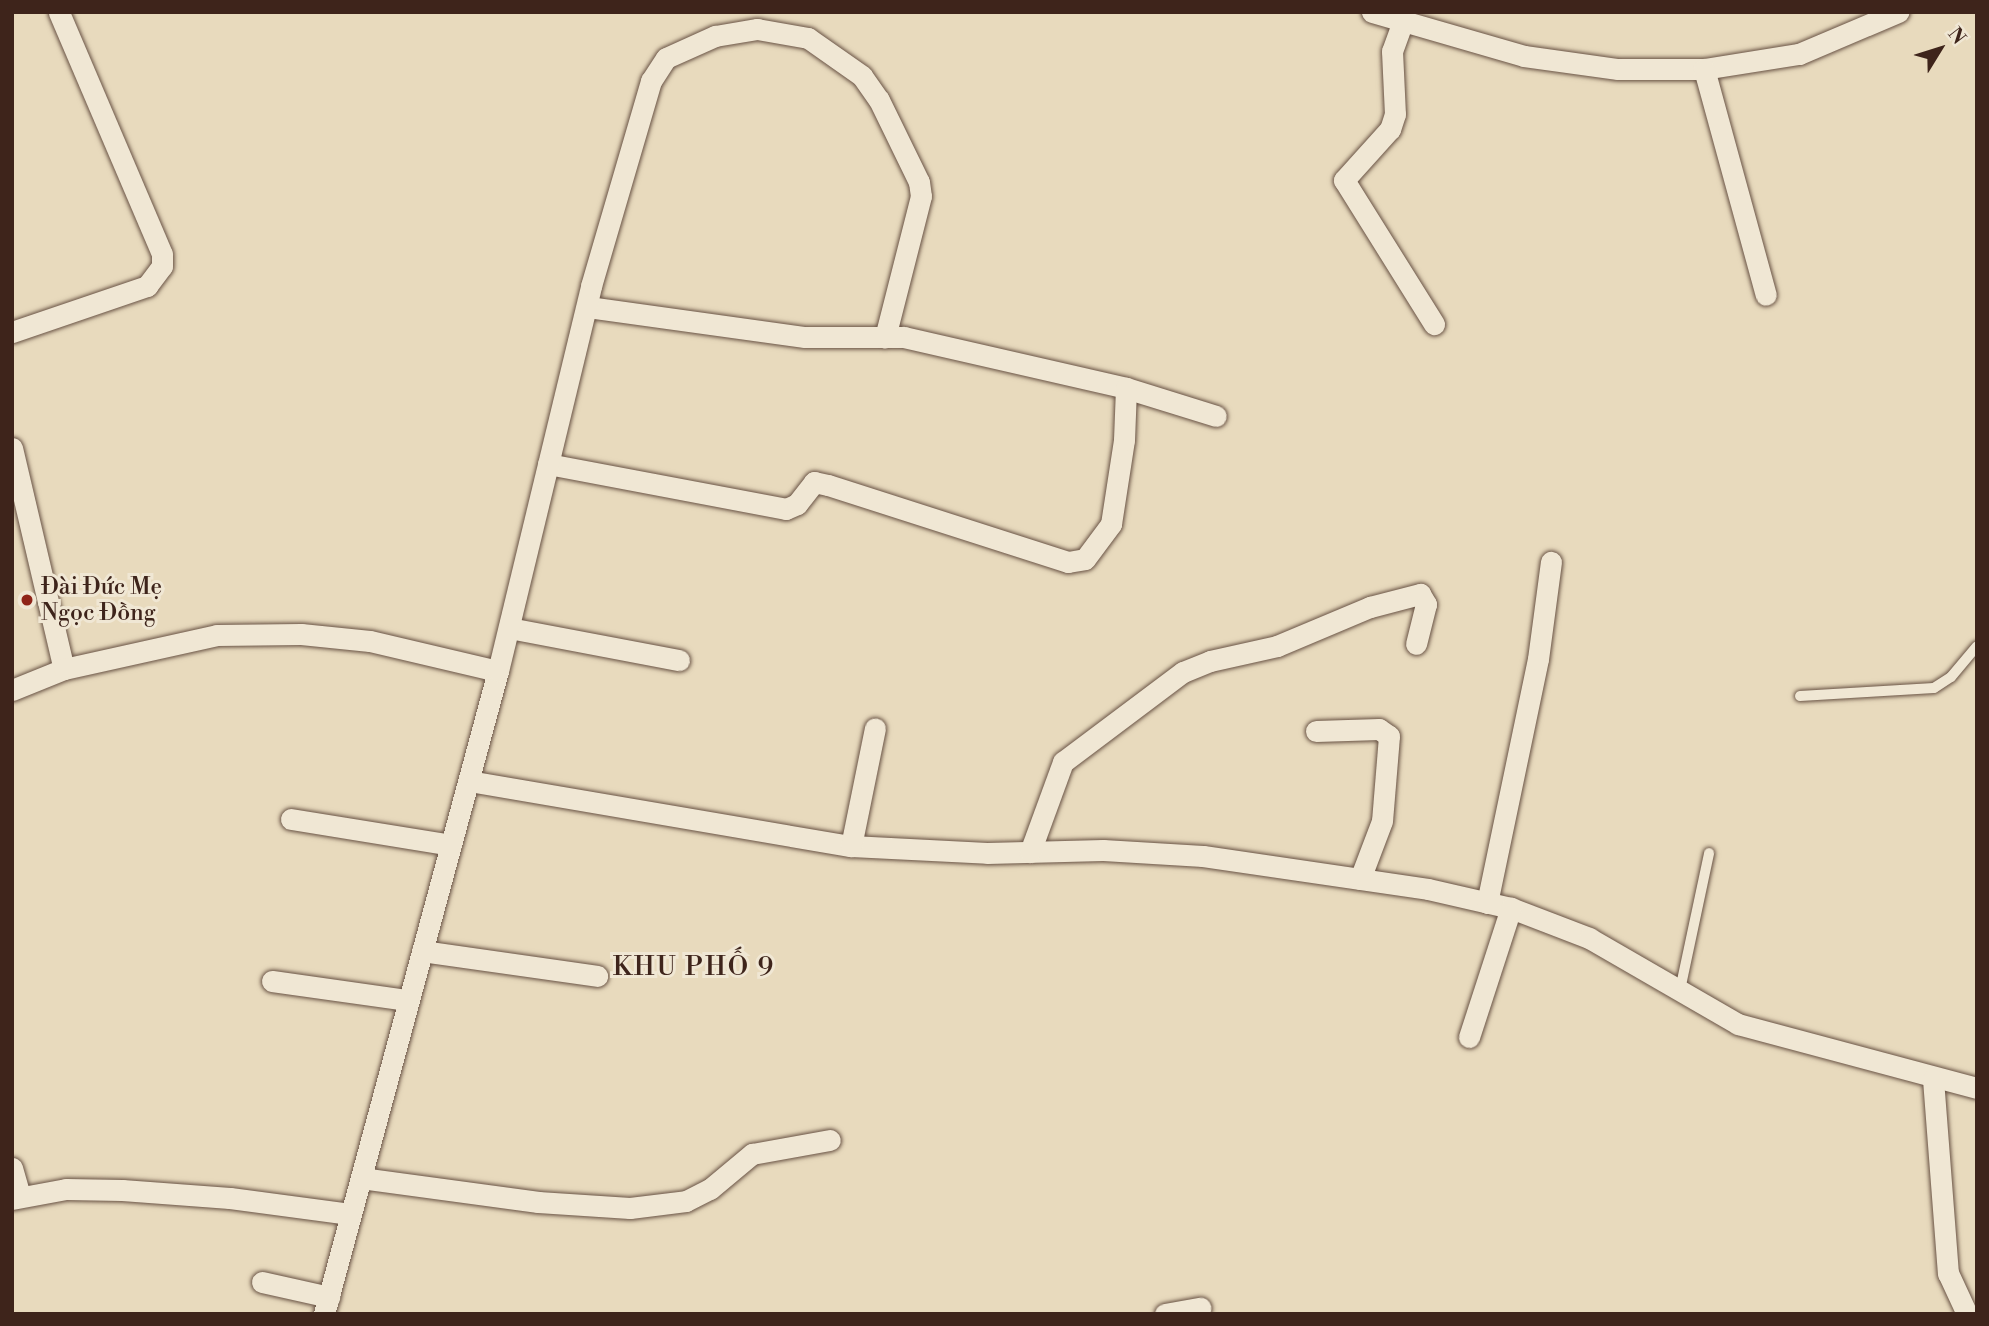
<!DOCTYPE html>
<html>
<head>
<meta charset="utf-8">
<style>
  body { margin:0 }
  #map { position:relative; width:1989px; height:1326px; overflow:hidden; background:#e8dabd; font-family:"Libre Bodoni",serif }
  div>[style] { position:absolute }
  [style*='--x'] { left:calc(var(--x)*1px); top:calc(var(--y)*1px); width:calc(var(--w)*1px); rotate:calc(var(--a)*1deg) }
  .roads { filter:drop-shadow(0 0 2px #685244) drop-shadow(0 0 2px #685244) }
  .service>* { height:10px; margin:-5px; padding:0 5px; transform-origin:5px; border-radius:5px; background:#f0e7d4 }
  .minor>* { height:21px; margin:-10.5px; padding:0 10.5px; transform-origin:10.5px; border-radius:10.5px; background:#f0e7d4 }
  .dots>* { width:19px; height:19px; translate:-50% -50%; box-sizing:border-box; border:4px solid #f0e7d4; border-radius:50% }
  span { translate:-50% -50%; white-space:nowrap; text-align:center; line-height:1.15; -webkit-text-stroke:6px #f0e7d4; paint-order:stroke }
  .poi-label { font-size:23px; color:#3e241b }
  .left { translate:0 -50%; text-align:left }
  .quarter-label { font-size:26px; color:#3e241b; letter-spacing:2px }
  .frame { position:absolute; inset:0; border:14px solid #3e241b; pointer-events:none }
  .north { position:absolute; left:1905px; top:14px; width:70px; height:70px; -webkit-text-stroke:5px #f0e7d4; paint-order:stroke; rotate:52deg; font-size:19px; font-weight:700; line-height:28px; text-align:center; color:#3e241b }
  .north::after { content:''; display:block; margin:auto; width:24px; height:32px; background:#3e241b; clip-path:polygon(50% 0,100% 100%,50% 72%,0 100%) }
</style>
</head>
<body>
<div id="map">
  <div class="roads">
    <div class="service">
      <div style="--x:1800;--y:696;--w:134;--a:-3.4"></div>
      <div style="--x:1934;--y:688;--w:20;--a:-33"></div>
      <div style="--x:1951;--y:677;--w:40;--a:-50"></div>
      <div style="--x:1680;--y:990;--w:140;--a:-78"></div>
    </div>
    <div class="minor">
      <div style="--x:1372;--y:12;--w:158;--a:16.1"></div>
      <div style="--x:1524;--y:56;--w:95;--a:7.9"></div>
      <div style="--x:1618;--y:69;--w:86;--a:0"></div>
      <div style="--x:1704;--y:69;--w:96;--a:-9"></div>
      <div style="--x:1799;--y:54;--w:108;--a:-23"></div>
      <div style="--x:1403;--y:21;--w:32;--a:110"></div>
      <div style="--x:1392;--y:51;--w:63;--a:87.3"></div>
      <div style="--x:1395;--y:114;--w:16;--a:108"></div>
      <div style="--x:1390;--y:129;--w:69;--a:132"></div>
      <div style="--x:1344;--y:180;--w:170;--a:58"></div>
      <div style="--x:1704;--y:69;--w:234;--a:74.7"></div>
      <div style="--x:588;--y:307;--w:219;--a:7.9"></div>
      <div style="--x:805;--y:337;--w:99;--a:0"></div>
      <div style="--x:904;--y:337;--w:228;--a:12.9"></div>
      <div style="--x:1126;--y:388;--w:94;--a:17.3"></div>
      <div style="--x:12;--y:332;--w:143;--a:-18.8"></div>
      <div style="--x:147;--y:286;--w:25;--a:-53"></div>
      <div style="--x:162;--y:266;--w:12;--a:-90"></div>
      <div style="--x:162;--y:254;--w:263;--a:-113.1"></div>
      <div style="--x:12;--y:448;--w:227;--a:76.8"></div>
      <div style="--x:548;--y:464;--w:242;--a:10.7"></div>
      <div style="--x:786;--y:509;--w:12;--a:-24"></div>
      <div style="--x:797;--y:504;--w:28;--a:-52"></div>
      <div style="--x:814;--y:482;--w:14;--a:12"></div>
      <div style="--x:828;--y:485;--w:252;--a:17.8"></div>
      <div style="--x:1068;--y:562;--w:17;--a:-10"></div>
      <div style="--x:1085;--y:559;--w:44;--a:-53.4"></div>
      <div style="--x:1111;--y:524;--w:85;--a:-81.2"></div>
      <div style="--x:1124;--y:440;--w:52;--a:-87.8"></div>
      <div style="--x:509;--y:628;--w:173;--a:10.7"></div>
      <div style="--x:12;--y:690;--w:56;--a:-22"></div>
      <div style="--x:64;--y:669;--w:157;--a:-12.5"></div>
      <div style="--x:217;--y:635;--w:84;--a:-0.7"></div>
      <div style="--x:301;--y:634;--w:69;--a:5.8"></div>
      <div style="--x:370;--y:641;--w:131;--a:13.2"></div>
      <div style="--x:1316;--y:731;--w:63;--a:-1.8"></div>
      <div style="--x:1379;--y:729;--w:12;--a:35"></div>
      <div style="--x:1389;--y:736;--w:85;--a:94.7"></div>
      <div style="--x:1382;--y:821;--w:62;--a:110.8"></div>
      <div style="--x:469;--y:781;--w:387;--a:9.7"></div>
      <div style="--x:851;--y:846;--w:136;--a:2.9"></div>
      <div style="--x:987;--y:853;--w:116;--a:-1.5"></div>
      <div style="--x:1103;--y:850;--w:100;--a:3.4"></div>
      <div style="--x:1203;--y:856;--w:227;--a:8.3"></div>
      <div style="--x:1428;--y:889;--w:85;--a:12.9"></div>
      <div style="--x:1511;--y:908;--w:84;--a:21"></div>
      <div style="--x:1589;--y:938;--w:172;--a:30"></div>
      <div style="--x:1738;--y:1024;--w:247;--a:15"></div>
      <div style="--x:291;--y:819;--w:162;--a:9.2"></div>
      <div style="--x:851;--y:846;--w:120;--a:-78.5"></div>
      <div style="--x:1030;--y:852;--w:96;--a:-69.9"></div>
      <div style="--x:1063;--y:762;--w:150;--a:-36.9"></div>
      <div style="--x:1183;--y:672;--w:29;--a:-22"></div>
      <div style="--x:1210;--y:661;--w:69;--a:-12.6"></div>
      <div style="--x:1277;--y:646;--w:101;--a:-22.8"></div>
      <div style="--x:1370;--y:607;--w:52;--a:-14.6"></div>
      <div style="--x:1420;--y:594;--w:12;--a:59"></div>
      <div style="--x:1426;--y:604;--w:41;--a:104"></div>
      <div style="--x:1487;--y:903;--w:249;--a:-78.2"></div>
      <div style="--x:1538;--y:659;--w:98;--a:-82.4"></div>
      <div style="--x:422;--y:951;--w:177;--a:8.1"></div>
      <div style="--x:272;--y:981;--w:137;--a:8"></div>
      <div style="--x:1469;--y:1037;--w:136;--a:-72"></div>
      <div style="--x:1933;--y:1079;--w:195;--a:85.6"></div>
      <div style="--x:1948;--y:1273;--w:45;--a:65.1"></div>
      <div style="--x:12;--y:1168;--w:29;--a:74"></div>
      <div style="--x:361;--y:1178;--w:179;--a:7.7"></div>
      <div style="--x:538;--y:1202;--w:92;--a:3.7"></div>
      <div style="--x:630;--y:1208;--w:56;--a:-7.1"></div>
      <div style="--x:686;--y:1201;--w:27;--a:-27"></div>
      <div style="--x:710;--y:1189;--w:55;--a:-39.8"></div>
      <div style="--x:752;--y:1154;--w:79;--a:-10.2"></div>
      <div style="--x:12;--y:1199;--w:55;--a:-10.5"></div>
      <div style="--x:66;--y:1189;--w:56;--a:1"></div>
      <div style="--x:122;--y:1190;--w:108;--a:4.2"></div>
      <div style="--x:230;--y:1198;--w:121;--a:7.6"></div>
      <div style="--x:262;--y:1282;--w:69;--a:12.6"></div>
      <div style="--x:324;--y:1314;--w:666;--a:-74.86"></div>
      <div style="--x:498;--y:671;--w:396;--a:-76.4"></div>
      <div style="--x:591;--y:286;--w:214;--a:-73.7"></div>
      <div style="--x:651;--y:81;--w:27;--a:-57"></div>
      <div style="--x:666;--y:58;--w:54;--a:-24.2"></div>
      <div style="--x:715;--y:36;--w:43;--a:-9.5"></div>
      <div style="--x:757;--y:29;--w:52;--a:10"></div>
      <div style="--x:808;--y:38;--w:66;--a:35.1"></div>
      <div style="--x:862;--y:76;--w:29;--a:55"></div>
      <div style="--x:879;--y:100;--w:91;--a:64"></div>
      <div style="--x:919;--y:182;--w:14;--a:82"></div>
      <div style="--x:921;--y:196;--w:146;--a:104.3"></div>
      <div style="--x:1165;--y:1314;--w:36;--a:-10"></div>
    </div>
  </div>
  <div class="dots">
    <div style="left:27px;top:600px;background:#8f2418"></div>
  </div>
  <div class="poi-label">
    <span class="left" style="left:41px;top:600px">Đài Đức Mẹ<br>Ngọc Đồng</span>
  </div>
  <div class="quarter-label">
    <span style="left:694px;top:968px">KHU PHỐ 9</span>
  </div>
  <div class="frame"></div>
  <div class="north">N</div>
</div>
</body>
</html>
